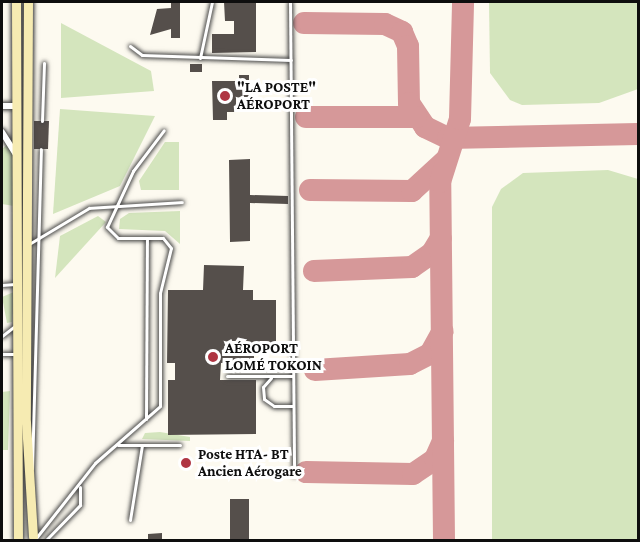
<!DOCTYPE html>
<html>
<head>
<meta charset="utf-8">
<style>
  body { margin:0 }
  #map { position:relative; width:640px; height:542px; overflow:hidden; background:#fdfaf0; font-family:"Crimson Pro",serif }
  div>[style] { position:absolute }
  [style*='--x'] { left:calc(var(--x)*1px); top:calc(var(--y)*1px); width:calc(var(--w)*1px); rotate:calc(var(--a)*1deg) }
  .green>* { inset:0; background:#d4e5bd }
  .taxiway>* { height:22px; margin:-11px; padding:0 11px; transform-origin:11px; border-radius:11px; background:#d69899 }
  .building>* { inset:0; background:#554f4b }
  .roads { filter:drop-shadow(0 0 2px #414141) drop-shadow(0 0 2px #414141) }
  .service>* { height:3px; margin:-1.5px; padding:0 1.5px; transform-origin:1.5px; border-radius:1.5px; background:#fff }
  .minor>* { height:6px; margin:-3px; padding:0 3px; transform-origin:3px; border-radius:3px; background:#fff }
  .secondary>* { height:9px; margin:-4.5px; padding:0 4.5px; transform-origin:4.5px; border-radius:4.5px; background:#f6ebb2 }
  .dots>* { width:16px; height:16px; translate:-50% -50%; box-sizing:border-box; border:3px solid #fff; border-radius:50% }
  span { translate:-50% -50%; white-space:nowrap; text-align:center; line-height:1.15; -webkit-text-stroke:6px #fff; paint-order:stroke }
  .poi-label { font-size:15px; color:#0e0e0e; font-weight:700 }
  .left { translate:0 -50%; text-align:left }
  .frame { position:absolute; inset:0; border:3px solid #0e0e0e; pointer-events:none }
</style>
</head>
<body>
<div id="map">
  <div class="green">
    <div style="clip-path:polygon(489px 2px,638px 2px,638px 89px,599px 103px,522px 105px,510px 100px,490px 73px)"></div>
    <div style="clip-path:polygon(61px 23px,151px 71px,154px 91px,61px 98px)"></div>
    <div style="clip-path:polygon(60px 109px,155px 116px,120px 186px,53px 214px)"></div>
    <div style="clip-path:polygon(165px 142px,179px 142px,179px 190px,141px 190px,139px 181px)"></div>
    <div style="clip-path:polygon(8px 144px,15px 152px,14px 206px,2px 204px,2px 149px)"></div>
    <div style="clip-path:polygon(608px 170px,638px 179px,638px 540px,492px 540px,492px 207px,501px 189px,523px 173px)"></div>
    <div style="clip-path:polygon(180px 211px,180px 244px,165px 231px,119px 229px,120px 219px,129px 213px)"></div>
    <div style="clip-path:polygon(98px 216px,106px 222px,55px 278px,60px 236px)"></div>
    <div style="clip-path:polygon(14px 292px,12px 322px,7px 323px,2px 297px)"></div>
    <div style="clip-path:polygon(10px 391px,8px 450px,2px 450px,2px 392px)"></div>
    <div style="clip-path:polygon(160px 432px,190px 437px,190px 441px,142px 439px,145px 433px)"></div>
  </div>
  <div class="taxiway">
    <div style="--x:304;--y:23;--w:81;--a:0.7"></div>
    <div style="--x:385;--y:24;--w:19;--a:25"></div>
    <div style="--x:402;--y:32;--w:15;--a:67"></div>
    <div style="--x:408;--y:46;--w:57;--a:89"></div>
    <div style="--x:409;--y:103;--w:29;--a:56"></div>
    <div style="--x:425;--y:127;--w:25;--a:26"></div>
    <div style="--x:448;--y:138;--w:190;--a:-1.2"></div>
    <div style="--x:306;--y:117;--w:110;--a:0"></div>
    <div style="--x:310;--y:190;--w:102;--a:0.6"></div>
    <div style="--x:412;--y:191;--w:46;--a:-42.4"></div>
    <div style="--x:314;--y:271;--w:98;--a:-2.3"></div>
    <div style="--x:412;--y:267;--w:24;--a:-35"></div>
    <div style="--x:432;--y:253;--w:17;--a:-59"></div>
    <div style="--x:315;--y:370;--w:95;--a:-3.6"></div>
    <div style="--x:410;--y:364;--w:22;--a:-27"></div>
    <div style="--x:430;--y:354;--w:26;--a:-61"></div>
    <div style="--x:306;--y:472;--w:107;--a:1.1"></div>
    <div style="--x:413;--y:474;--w:27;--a:-34"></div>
    <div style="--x:435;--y:459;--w:20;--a:-66"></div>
    <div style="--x:444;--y:540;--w:358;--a:-90.6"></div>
    <div style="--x:440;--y:182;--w:66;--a:-72.4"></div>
    <div style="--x:460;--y:119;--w:117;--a:-88.5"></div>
  </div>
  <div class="building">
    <div style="clip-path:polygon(171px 2px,180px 2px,180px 38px,171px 38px,171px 29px,150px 35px,157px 9px,171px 8px)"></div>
    <div style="clip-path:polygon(224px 2px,256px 2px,256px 52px,212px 53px,212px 34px,234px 34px,234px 21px,225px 21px)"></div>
    <div style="clip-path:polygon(190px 64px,202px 64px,202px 72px,190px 72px)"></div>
    <div style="clip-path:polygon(239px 75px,249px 75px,249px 98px,236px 98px,236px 112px,227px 112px,227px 120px,213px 120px,212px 81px,239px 81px)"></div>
    <div style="clip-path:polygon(34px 121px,49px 121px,48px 149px,34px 149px)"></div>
    <div style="clip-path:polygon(250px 159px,250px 195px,288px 196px,288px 204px,250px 203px,250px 241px,230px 242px,229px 160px)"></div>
    <div style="clip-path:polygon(204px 265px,244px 266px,243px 290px,253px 290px,253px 300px,276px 300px,276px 353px,254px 353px,254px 364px,221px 363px,220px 380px,256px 380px,256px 434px,168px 435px,168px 380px,175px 380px,175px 363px,167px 363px,168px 290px,203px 290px)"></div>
    <div style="clip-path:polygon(230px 499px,249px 499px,249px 540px,230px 540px)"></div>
    <div style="clip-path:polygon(162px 533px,162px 540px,148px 540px,148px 534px)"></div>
  </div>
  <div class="roads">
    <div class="service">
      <div style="--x:290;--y:2;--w:473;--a:89.5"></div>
      <div style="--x:130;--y:46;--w:15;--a:37"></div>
      <div style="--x:142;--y:55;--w:149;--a:1.9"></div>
      <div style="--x:200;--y:58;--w:57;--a:-77.9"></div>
      <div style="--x:42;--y:121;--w:58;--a:-88"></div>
      <div style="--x:29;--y:244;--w:70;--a:-31"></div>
      <div style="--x:89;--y:208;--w:93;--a:-3.7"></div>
      <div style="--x:2;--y:285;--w:13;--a:-4"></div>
      <div style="--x:2;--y:336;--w:18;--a:-38"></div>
      <div style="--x:2;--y:354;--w:13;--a:0"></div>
      <div style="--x:227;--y:376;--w:66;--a:0"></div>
      <div style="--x:271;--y:378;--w:12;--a:132"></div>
      <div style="--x:263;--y:387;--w:12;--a:85"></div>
      <div style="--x:264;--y:399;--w:12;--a:35"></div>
      <div style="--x:274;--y:406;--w:19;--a:0"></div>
      <div style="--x:146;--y:419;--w:179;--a:-89.7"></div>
      <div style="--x:118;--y:445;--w:62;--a:0"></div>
      <div style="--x:32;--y:469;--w:320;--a:-88.4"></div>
      <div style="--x:130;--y:520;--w:76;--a:-80.9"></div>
      <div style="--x:36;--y:538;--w:95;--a:-51.8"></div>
      <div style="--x:95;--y:463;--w:86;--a:-41.2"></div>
      <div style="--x:160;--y:406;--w:113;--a:-90"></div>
      <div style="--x:160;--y:293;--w:46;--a:-76.3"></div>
      <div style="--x:171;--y:248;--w:13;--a:-129"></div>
      <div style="--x:163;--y:238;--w:45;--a:180"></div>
      <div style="--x:118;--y:238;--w:16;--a:-135"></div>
      <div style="--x:107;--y:227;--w:62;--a:-65.1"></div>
      <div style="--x:133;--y:171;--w:51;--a:-52.9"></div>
      <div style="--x:46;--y:540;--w:49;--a:-45.8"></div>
      <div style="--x:80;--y:505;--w:18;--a:-90"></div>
    </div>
    <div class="minor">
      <div style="--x:2;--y:106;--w:14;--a:0"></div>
      <div style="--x:2;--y:132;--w:26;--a:58"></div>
    </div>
    <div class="secondary">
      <div style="--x:16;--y:2;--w:536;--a:89.79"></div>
      <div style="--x:28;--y:2;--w:420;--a:90.3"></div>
      <div style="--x:26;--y:422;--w:115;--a:86.5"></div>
    </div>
  </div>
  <div class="dots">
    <div style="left:225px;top:96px;background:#af3542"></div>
    <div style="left:213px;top:357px;background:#af3542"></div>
    <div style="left:186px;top:463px;background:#af3542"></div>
  </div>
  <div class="poi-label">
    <span class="left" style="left:237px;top:96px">"LA POSTE"<br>AÉROPORT</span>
    <span class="left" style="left:225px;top:357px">AÉROPORT<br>LOMÉ TOKOIN</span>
    <span class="left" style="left:198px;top:463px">Poste HTA- BT<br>Ancien Aérogare</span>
  </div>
  <div class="frame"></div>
</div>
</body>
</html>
